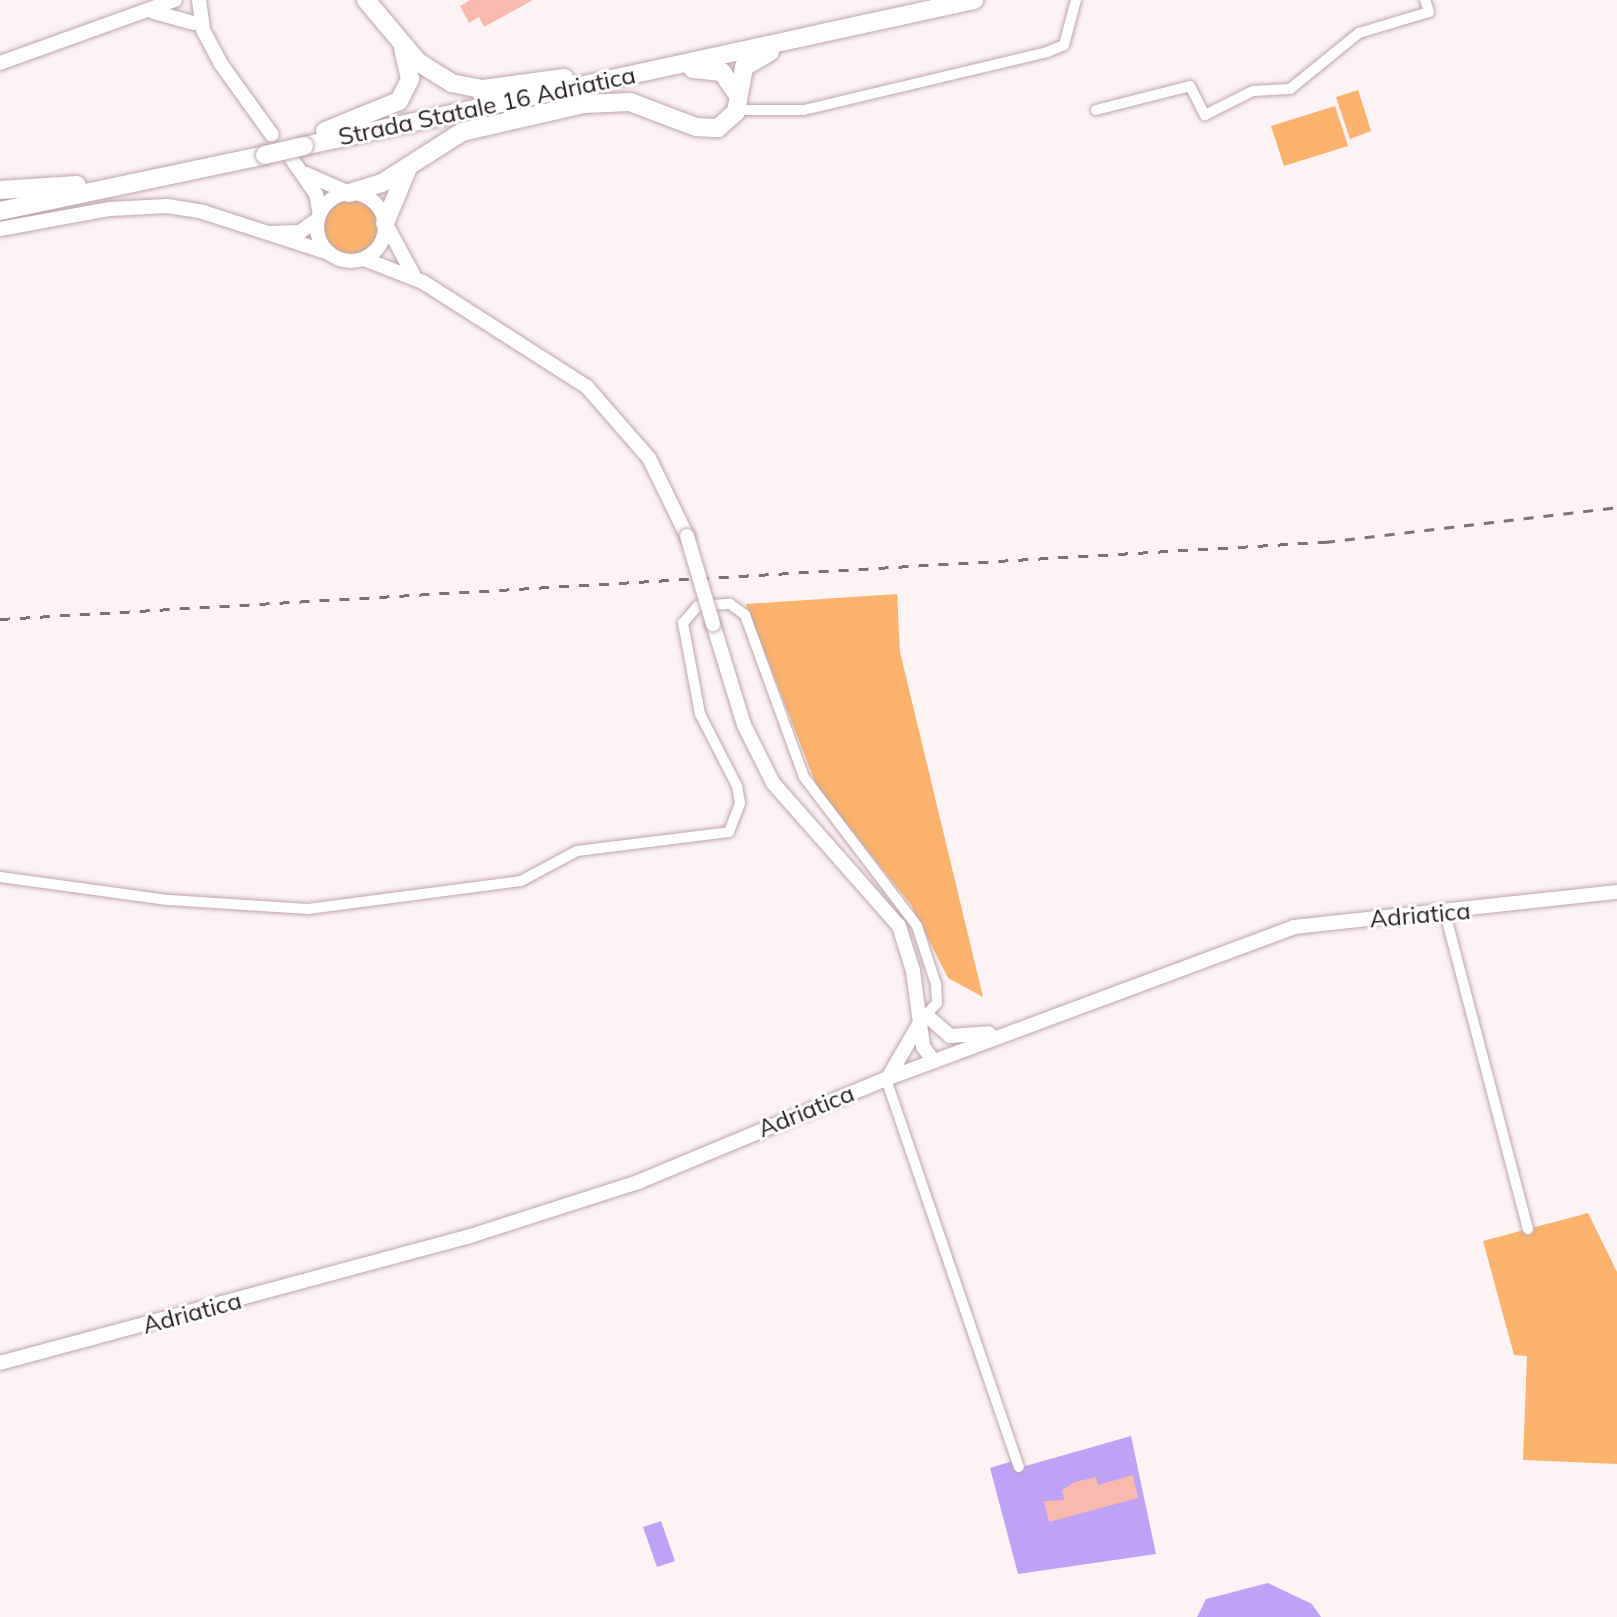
<!DOCTYPE html>
<html>
<head>
<meta charset="utf-8">
<style>
  body { margin:0 }
  #map { position:relative; width:1617px; height:1617px; overflow:hidden; background:#fdf2f4; font-family:Mulish,sans-serif }
  div>[style] { position:absolute }
  [style*='--x'] { left:calc(var(--x)*1px); top:calc(var(--y)*1px); width:calc(var(--w)*1px); rotate:calc(var(--a)*1deg) }
  .green>* { inset:0; background:#fab26c }
  .round { border-radius:50% }
  .water>* { inset:0; background:#bfa1f6 }
  .building>* { inset:0; background:#f7baad }
  .roads { filter:drop-shadow(0 0 2px #bea5ab) drop-shadow(0 0 2px #bea5ab) }
  .street>* { height:10px; margin:-5px; padding:0 5px; transform-origin:5px; border-radius:5px; background:#fff }
  .secondary>* { height:14px; margin:-7px; padding:0 7px; transform-origin:7px; border-radius:7px; background:#fff }
  .secondary>.ring { margin:-7px; padding:0; box-sizing:content-box; background:none; border:14px solid #fff; border-radius:50% }
  .highway>* { height:18px; margin:-9px; padding:0 9px; transform-origin:9px; border-radius:9px; background:#fff }
  .rail>* { height:3px; margin-top:-1.5px; transform-origin:0; background:repeating-linear-gradient(90deg,#7c7275 0 10px,transparent 0 20px) }
  .bridges { filter:drop-shadow(0 0 2px #bea5ab) drop-shadow(0 0 2px #bea5ab) }
  .secondary-bridge>* { height:14px; margin:-7px; padding:0 7px; transform-origin:7px; border-radius:7px; background:#fff }
  .highway-bridge>* { height:18px; margin:-9px; padding:0 9px; transform-origin:9px; border-radius:9px; background:#fff }
  span { translate:-50% -50%; white-space:nowrap; text-align:center; line-height:1.15; -webkit-text-stroke:6px #fff; paint-order:stroke }
  .street-label { font-size:24px; color:#261c1f }
</style>
</head>
<body>
<div id="map">
  <div class="green">
    <div style="clip-path:polygon(1358px 90px,1371px 131px,1350px 139px,1336px 97px)"></div>
    <div style="clip-path:polygon(1335px 106px,1348px 146px,1284px 166px,1271px 126px)"></div>
    <div class="round" style="left:324px;top:200px;width:54px;height:54px"></div>
    <div style="clip-path:polygon(897px 594px,900px 652px,983px 997px,948px 978px,911px 905px,817px 787px,746px 604px)"></div>
    <div style="clip-path:polygon(1588px 1213px,1617px 1272px,1617px 1464px,1523px 1460px,1527px 1356px,1514px 1355px,1483px 1241px)"></div>
  </div>
  <div class="water">
    <div style="clip-path:polygon(1131px 1436px,1156px 1554px,1018px 1574px,990px 1468px,1013px 1461px,1022px 1467px)"></div>
    <div style="clip-path:polygon(661px 1521px,675px 1561px,657px 1567px,643px 1527px)"></div>
    <div style="clip-path:polygon(1268px 1583px,1312px 1604px,1321px 1617px,1197px 1617px,1206px 1599px)"></div>
  </div>
  <div class="building">
    <div style="clip-path:polygon(470px 0,533px 0,484px 27px,479px 17px,469px 23px,460px 6px)"></div>
    <div style="clip-path:polygon(1133px 1475px,1138px 1498px,1049px 1522px,1044px 1501px,1064px 1500px,1062px 1490px,1075px 1482px,1096px 1477px,1098px 1485px)"></div>
  </div>
  <div class="roads">
    <div class="street">
      <div style="--x:737;--y:110;--w:67;--a:0"></div>
      <div style="--x:804;--y:110;--w:250;--a:-13.4"></div>
      <div style="--x:1047;--y:52;--w:18;--a:-22"></div>
      <div style="--x:1064;--y:45;--w:47;--a:-75.1"></div>
      <div style="--x:1096;--y:110;--w:97;--a:-14.3"></div>
      <div style="--x:1190;--y:86;--w:33;--a:63"></div>
      <div style="--x:1205;--y:115;--w:54;--a:-26.6"></div>
      <div style="--x:1253;--y:91;--w:37;--a:-3"></div>
      <div style="--x:1290;--y:89;--w:89;--a:-39.1"></div>
      <div style="--x:1359;--y:33;--w:73;--a:-16.7"></div>
      <div style="--x:1429;--y:12;--w:13;--a:-108"></div>
      <div style="--x:0;--y:877;--w:171;--a:7.8"></div>
      <div style="--x:169;--y:900;--w:139;--a:3.7"></div>
      <div style="--x:308;--y:909;--w:215;--a:-7.5"></div>
      <div style="--x:521;--y:881;--w:64;--a:-28.2"></div>
      <div style="--x:577;--y:851;--w:153;--a:-7.1"></div>
      <div style="--x:729;--y:832;--w:31;--a:-69"></div>
      <div style="--x:740;--y:803;--w:17;--a:-100"></div>
      <div style="--x:737;--y:786;--w:81;--a:-117.2"></div>
      <div style="--x:700;--y:714;--w:93;--a:-100.6"></div>
      <div style="--x:683;--y:623;--w:23;--a:-49"></div>
      <div style="--x:698;--y:606;--w:32;--a:-4"></div>
      <div style="--x:730;--y:604;--w:19;--a:36"></div>
      <div style="--x:745;--y:615;--w:172;--a:70"></div>
      <div style="--x:804;--y:777;--w:187;--a:52.8"></div>
      <div style="--x:917;--y:926;--w:61;--a:71.9"></div>
      <div style="--x:936;--y:984;--w:19;--a:87"></div>
      <div style="--x:937;--y:1003;--w:16;--a:133"></div>
      <div style="--x:1445;--y:913;--w:327;--a:75.3"></div>
      <div style="--x:886;--y:1079;--w:410;--a:71.1"></div>
    </div>
    <div class="secondary">
      <div style="--x:199;--y:0;--w:30;--a:82"></div>
      <div style="--x:203;--y:30;--w:38;--a:62"></div>
      <div style="--x:221;--y:64;--w:87;--a:54.3"></div>
      <div style="--x:154;--y:12;--w:41;--a:15.4"></div>
      <div style="--x:0;--y:63;--w:186;--a:-19.8"></div>
      <div style="--x:291;--y:158;--w:44;--a:55.2"></div>
      <div style="--x:316;--y:194;--w:20;--a:79"></div>
      <div style="--x:306;--y:174;--w:47;--a:23.8"></div>
      <div class="ring" style="left:317px;top:193px;width:54px;height:54px"></div>
      <div style="--x:387;--y:226;--w:55;--a:61.6"></div>
      <div style="--x:0;--y:229;--w:112;--a:-10.3"></div>
      <div style="--x:110;--y:209;--w:57;--a:-3"></div>
      <div style="--x:167;--y:206;--w:36;--a:9"></div>
      <div style="--x:203;--y:212;--w:133;--a:18"></div>
      <div style="--x:269;--y:233;--w:31;--a:-2"></div>
      <div style="--x:300;--y:232;--w:22;--a:-36"></div>
      <div style="--x:364;--y:259;--w:63;--a:21.3"></div>
      <div style="--x:423;--y:282;--w:195;--a:32.6"></div>
      <div style="--x:587;--y:387;--w:94;--a:48.9"></div>
      <div style="--x:649;--y:458;--w:87;--a:64"></div>
      <div style="--x:713;--y:624;--w:106;--a:72.9"></div>
      <div style="--x:744;--y:725;--w:65;--a:63.4"></div>
      <div style="--x:773;--y:783;--w:191;--a:48.6"></div>
      <div style="--x:899;--y:926;--w:47;--a:72.7"></div>
      <div style="--x:913;--y:971;--w:76;--a:82.4"></div>
      <div style="--x:923;--y:1046;--w:18;--a:56"></div>
      <div style="--x:926;--y:1015;--w:32;--a:41"></div>
      <div style="--x:950;--y:1036;--w:39;--a:-4"></div>
      <div style="--x:889;--y:1076;--w:58;--a:-59.9"></div>
      <div style="--x:0;--y:1363;--w:484;--a:-15.1"></div>
      <div style="--x:467;--y:1237;--w:180;--a:-17.8"></div>
      <div style="--x:638;--y:1182;--w:269;--a:-22.6"></div>
      <div style="--x:886;--y:1079;--w:435;--a:-20.4"></div>
      <div style="--x:1294;--y:927;--w:325;--a:-6.2"></div>
    </div>
    <div class="highway">
      <div style="--x:366;--y:0;--w:81;--a:50"></div>
      <div style="--x:418;--y:62;--w:39;--a:32"></div>
      <div style="--x:451;--y:83;--w:33;--a:11"></div>
      <div style="--x:483;--y:89;--w:82;--a:-7.7"></div>
      <div style="--x:693;--y:69;--w:29;--a:6"></div>
      <div style="--x:722;--y:72;--w:29;--a:56"></div>
      <div style="--x:325;--y:131;--w:80;--a:-22.1"></div>
      <div style="--x:399;--y:101;--w:25;--a:-63"></div>
      <div style="--x:410;--y:79;--w:31;--a:-103"></div>
      <div style="--x:304;--y:146;--w:686;--a:-12.29"></div>
      <div style="--x:0;--y:190;--w:77;--a:-3.7"></div>
      <div style="--x:349;--y:193;--w:34;--a:-17"></div>
      <div style="--x:382;--y:183;--w:95;--a:-32.5"></div>
      <div style="--x:462;--y:132;--w:125;--a:-12.9"></div>
      <div style="--x:584;--y:104;--w:46;--a:-2.5"></div>
      <div style="--x:630;--y:102;--w:71;--a:20.7"></div>
      <div style="--x:696;--y:127;--w:22;--a:3"></div>
      <div style="--x:718;--y:128;--w:24;--a:-42"></div>
      <div style="--x:736;--y:112;--w:46;--a:-79.9"></div>
      <div style="--x:744;--y:67;--w:30;--a:-30"></div>
      <div style="--x:0;--y:211;--w:271;--a:-11.9"></div>
      <div style="--x:385;--y:223;--w:57;--a:-67.5"></div>
    </div>
  </div>
  <div class="rail">
    <div style="--x:0;--y:619;--w:1327;--a:-3.33"></div>
    <div style="--x:1325;--y:542;--w:294;--a:-6.8"></div>
  </div>
  <div class="bridges">
    <div class="secondary-bridge">
      <div style="--x:687;--y:536;--w:92;--a:73.5"></div>
    </div>
    <div class="highway-bridge">
      <div style="--x:265;--y:155;--w:40;--a:-13"></div>
    </div>
  </div>
  <div class="street-label">
    <span style="left:487px;top:106px;rotate:-12deg">Strada Statale 16 Adriatica</span>
    <span style="left:1420px;top:915px;rotate:-5deg">Adriatica</span>
    <span style="left:806px;top:1111px;rotate:-22deg">Adriatica</span>
    <span style="left:192px;top:1313px;rotate:-15deg">Adriatica</span>
  </div>
</div>
</body>
</html>
